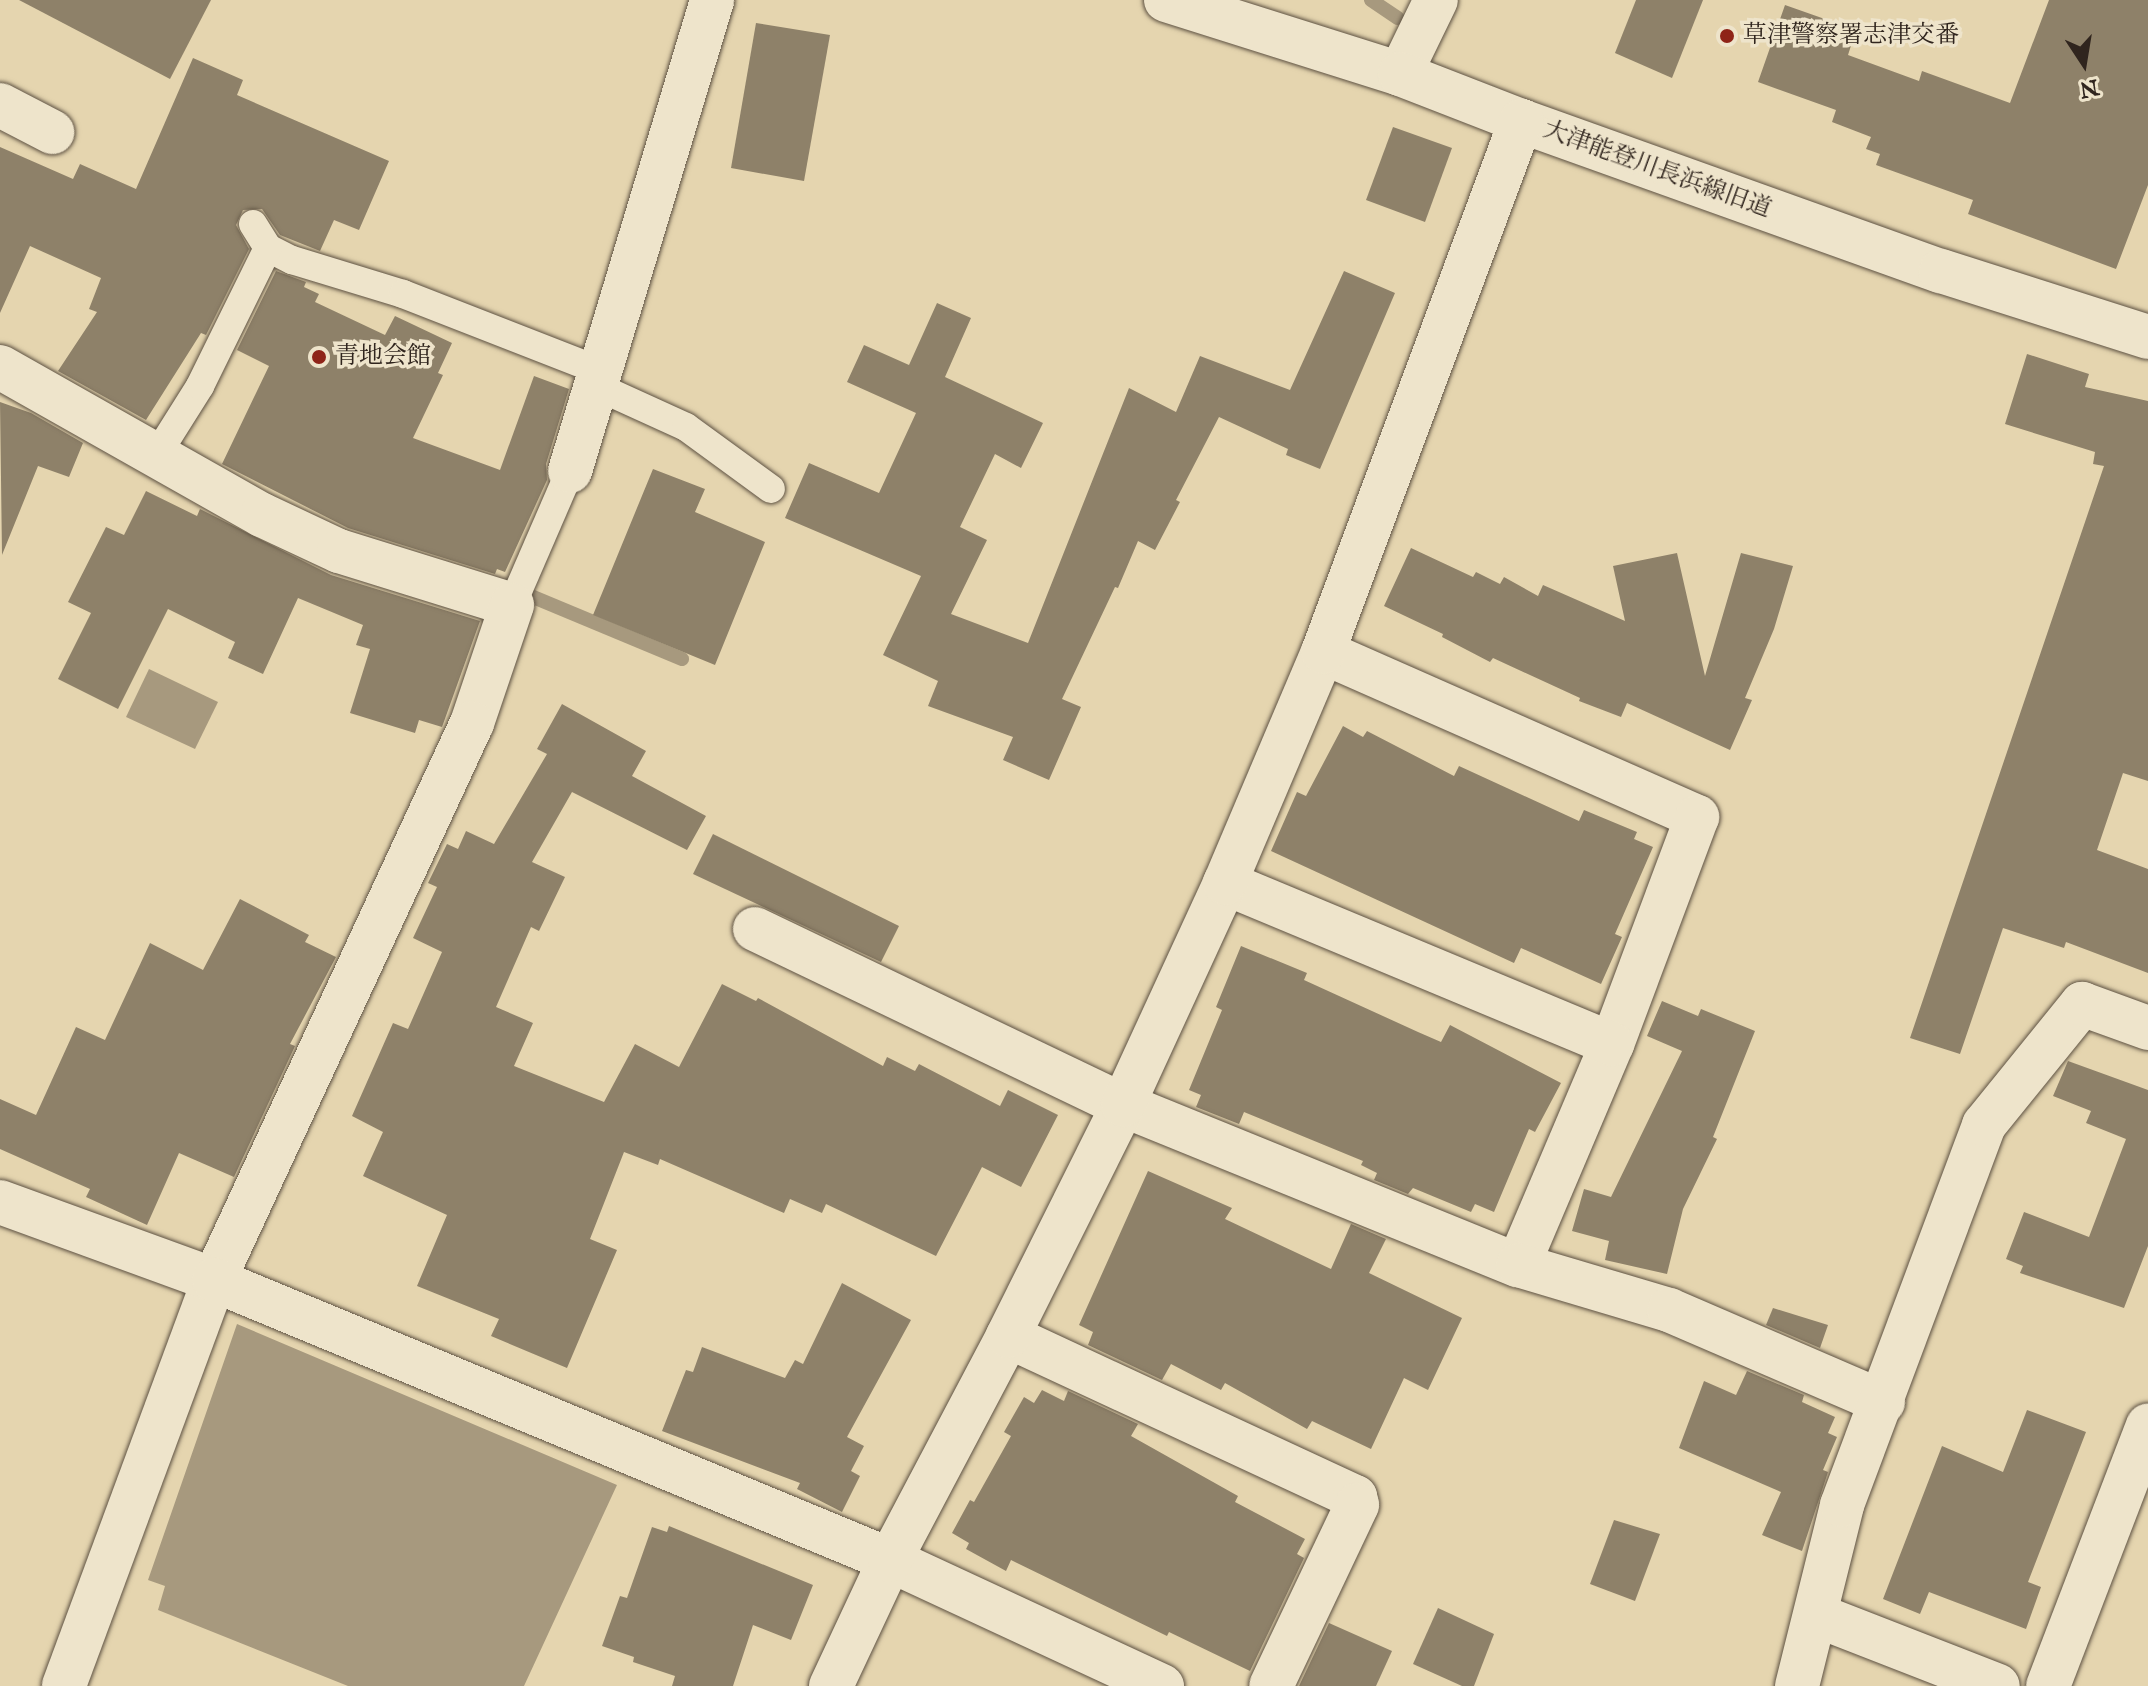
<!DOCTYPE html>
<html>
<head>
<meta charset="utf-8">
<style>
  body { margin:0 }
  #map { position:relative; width:2148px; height:1686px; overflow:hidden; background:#e5d5af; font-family:"IM FELL English","Noto Serif JP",serif }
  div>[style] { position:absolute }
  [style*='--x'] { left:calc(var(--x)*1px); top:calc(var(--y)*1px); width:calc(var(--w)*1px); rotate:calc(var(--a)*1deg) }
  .water>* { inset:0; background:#a7997e }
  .stream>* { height:14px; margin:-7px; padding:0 7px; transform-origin:7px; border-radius:7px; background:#a7997e }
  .building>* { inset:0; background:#8e8169 }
  .roads { filter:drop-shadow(0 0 2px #5d5142) drop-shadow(0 0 2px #5d5142) }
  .lane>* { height:28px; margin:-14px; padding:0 14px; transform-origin:14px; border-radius:14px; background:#eee4cb }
  .street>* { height:44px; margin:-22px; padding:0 22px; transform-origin:22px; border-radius:22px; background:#eee4cb }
  .secondary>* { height:44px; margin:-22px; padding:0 22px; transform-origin:22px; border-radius:22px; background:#eee4cb }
  .dots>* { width:22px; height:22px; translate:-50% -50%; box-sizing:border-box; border:4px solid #eee4cb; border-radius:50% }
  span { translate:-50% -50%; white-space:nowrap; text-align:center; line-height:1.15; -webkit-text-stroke:7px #eee4cb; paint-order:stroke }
  .poi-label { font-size:24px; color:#30251e }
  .left { translate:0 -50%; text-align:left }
  .street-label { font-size:24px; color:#30251e }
  .north { position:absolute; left:2044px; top:24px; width:80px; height:80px; -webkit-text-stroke:6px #eee4cb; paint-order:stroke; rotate:168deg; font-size:22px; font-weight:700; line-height:32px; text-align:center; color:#30251e }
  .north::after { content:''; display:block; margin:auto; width:28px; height:36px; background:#30251e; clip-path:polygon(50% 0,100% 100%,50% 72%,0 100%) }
</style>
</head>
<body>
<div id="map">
  <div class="water">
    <div style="clip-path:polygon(149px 669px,218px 702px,195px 749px,126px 717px)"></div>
    <div style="clip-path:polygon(237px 1324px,617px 1485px,524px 1686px,348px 1686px,158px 1610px,165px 1586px,148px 1580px)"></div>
  </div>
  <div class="stream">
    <div style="--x:1371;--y:0;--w:32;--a:34"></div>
    <div style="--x:514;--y:589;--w:182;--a:22.6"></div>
  </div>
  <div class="building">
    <div style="clip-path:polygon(19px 0,211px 0,170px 79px)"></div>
    <div style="clip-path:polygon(1636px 0,1703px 0,1672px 78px,1615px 53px)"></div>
    <div style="clip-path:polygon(2049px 0,2148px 0,2148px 185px,2116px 269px,1968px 214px,1973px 200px,1876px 165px,1880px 154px,1866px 149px,1871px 137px,1832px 122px,1836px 110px,1758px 82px,1785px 5px,1856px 30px,1848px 55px,1919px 81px,1922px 71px,2010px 103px)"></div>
    <div style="clip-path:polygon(756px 23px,830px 35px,804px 181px,731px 168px)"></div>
    <div style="clip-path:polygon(193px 58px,243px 80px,237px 95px,389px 161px,359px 230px,334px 220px,320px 251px,280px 235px,262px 209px,243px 210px,236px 225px,249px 249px,206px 335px,201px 333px,146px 420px,58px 371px,97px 312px,89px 309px,101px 278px,30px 246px,0 313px,0 147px,73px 179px,80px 164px,136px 189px)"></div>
    <div style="clip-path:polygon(1393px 127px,1452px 148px,1425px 222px,1366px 200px)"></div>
    <div style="clip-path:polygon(276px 271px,306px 282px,304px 287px,319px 294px,315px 302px,385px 335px,395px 316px,452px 343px,438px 373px,443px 375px,413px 438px,500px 470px,534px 376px,569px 389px,546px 464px,547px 480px,505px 572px,497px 569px,495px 574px,348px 528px,222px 464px,269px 366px,237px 350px)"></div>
    <div style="clip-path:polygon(1344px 271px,1395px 293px,1320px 469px,1286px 455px,1288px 449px,1219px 417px,1176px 500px,1180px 502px,1155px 550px,1138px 541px,1118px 588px,1115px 587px,1062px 699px,1081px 707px,1049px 780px,1003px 760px,1013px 737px,928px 706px,938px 681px,883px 655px,921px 576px,785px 518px,809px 463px,879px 493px,916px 413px,847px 382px,864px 345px,909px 365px,937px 303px,971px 318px,945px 377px,1043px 423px,1021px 468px,995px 454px,960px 527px,987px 540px,951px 614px,1028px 643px,1129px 388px,1176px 412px,1200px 356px,1290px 390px)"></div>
    <div style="clip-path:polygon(2027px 354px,2089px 374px,2085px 387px,2148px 401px,2148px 781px,2123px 773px,2097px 850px,2148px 869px,2148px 973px,2066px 942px,2064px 948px,2003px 928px,1960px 1054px,1910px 1038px,2104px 466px,2093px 464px,2095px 452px,2005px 424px)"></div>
    <div style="clip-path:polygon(0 402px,31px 413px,83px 443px,69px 477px,38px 466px,2px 555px)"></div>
    <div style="clip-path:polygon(653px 469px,705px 489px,695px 512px,765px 542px,715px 665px,593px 615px)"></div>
    <div style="clip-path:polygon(146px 491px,197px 516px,200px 509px,331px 575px,480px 621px,442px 727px,419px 720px,415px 733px,350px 713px,370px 649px,356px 645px,363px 625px,298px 598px,263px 674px,228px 658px,235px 642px,168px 609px,118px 709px,58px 679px,91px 613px,68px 602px,106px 527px,124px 535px)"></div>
    <div style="clip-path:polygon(1411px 548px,1473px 577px,1476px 572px,1500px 584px,1504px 577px,1538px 596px,1543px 585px,1625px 621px,1613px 566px,1677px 553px,1705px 676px,1741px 553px,1793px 566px,1774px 629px,1745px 698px,1752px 700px,1730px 750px,1627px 703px,1621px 717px,1579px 701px,1580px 698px,1493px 658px,1490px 662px,1442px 637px,1443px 634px,1384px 606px)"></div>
    <div style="clip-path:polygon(562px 704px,646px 751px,632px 776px,706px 816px,687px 850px,572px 792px,532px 862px,565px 877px,539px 931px,531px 927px,496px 1007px,533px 1023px,514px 1066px,604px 1102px,635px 1044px,679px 1067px,722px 984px,756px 1001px,758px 998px,883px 1066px,887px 1057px,915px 1071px,919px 1064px,1000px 1106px,1008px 1090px,1058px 1115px,1021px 1187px,982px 1167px,936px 1256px,826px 1204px,822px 1213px,790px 1199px,784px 1213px,660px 1159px,658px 1165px,624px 1152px,590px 1239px,617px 1250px,567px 1368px,491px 1336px,499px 1319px,417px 1286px,447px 1215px,363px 1176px,383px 1132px,352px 1116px,393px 1023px,408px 1029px,442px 952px,413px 938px,437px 887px,428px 883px,447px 844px,458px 849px,466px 831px,494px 844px,547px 754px,537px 749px)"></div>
    <div style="clip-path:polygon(1343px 726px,1363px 737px,1367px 731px,1454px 776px,1459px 766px,1579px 821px,1584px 810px,1637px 832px,1634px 839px,1653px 847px,1615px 934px,1622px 937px,1601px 984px,1521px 948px,1514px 963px,1271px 851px,1297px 792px,1306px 796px)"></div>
    <div style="clip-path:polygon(713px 834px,899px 926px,881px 962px,693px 874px)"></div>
    <div style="clip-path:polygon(240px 899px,309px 935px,305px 942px,336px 957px,290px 1044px,295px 1046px,234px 1177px,179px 1153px,147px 1225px,86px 1197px,90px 1189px,0 1149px,0 1099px,36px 1115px,76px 1027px,105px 1040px,150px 943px,203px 970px)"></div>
    <div style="clip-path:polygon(1241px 946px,1307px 973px,1304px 980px,1418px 1032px,1441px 1042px,1450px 1025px,1561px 1083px,1535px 1132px,1529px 1129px,1494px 1212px,1475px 1204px,1471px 1212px,1413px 1188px,1408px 1194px,1374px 1180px,1377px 1173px,1361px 1165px,1363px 1161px,1244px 1112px,1239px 1124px,1196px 1107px,1201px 1095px,1189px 1090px,1222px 1010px,1216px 1007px)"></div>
    <div style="clip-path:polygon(1662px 1001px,1698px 1016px,1701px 1009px,1755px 1031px,1713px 1137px,1717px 1139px,1683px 1209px,1667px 1274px,1605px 1260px,1609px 1241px,1572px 1231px,1584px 1189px,1611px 1197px,1682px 1051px,1647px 1036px)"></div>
    <div style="clip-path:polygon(2068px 1061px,2148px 1090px,2148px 1246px,2124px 1308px,2020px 1273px,2023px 1266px,2006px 1259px,2024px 1212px,2089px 1237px,2126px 1139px,2086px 1123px,2091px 1111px,2053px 1096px)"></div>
    <div style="clip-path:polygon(1148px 1171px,1232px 1208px,1225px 1219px,1331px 1269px,1351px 1224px,1386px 1239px,1369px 1273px,1462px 1318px,1428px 1390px,1404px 1378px,1371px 1449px,1312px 1421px,1307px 1429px,1225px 1383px,1221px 1390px,1171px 1364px,1162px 1380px,1088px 1345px,1093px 1332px,1079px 1325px)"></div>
    <div style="clip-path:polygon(842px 1283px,911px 1320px,847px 1437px,864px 1446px,851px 1471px,860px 1476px,842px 1512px,797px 1489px,800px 1483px,662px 1431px,686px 1370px,693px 1372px,702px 1347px,785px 1378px,795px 1360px,803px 1364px)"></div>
    <div style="clip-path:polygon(1773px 1308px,1828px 1325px,1820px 1348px,1766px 1325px)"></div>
    <div style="clip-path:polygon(1747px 1371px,1804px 1395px,1802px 1402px,1835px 1417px,1828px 1433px,1837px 1437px,1823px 1470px,1828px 1472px,1802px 1551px,1762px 1535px,1781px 1492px,1679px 1448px,1704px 1381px,1736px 1395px)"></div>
    <div style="clip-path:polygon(1042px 1390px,1064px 1401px,1068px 1391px,1138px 1424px,1131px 1436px,1238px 1496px,1235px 1502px,1305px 1539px,1297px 1554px,1304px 1558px,1250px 1671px,1169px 1632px,1167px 1636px,1011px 1560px,1006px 1571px,966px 1549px,969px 1543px,952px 1533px,970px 1500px,974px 1502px,1011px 1436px,1004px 1432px,1024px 1397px,1034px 1403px)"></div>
    <div style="clip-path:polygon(2027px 1410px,2086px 1432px,2028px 1582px,2041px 1587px,2026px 1629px,1929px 1592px,1920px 1614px,1883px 1599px,1942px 1446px,2003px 1472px)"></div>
    <div style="clip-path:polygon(1614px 1520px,1660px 1534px,1635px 1601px,1590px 1584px)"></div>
    <div style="clip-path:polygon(669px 1526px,813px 1585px,791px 1640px,753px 1625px,733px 1686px,672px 1686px,675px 1676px,633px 1662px,634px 1657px,602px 1646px,620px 1596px,627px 1598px,652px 1527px,667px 1532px)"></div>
    <div style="clip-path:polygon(1438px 1608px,1494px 1634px,1474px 1686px,1462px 1686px,1413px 1664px)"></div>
    <div style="clip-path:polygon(1329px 1623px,1392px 1651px,1376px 1686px,1299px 1686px)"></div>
  </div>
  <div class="roads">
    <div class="lane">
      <div style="--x:253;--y:224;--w:28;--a:58"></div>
      <div style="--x:268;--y:248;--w:27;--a:27"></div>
      <div style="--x:292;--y:260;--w:116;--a:17"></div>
      <div style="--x:403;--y:294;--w:212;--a:21.3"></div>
      <div style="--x:596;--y:386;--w:99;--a:24.5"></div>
      <div style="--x:686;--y:427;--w:105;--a:36.1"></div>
      <div style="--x:156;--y:456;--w:83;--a:-57.8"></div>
      <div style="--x:200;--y:386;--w:154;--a:-63.8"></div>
      <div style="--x:512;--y:605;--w:146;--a:-66.6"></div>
    </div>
    <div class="street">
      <div style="--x:1400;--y:74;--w:82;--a:-64.1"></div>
      <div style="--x:0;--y:105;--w:59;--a:27.4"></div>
      <div style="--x:0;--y:367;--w:301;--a:29.5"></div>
      <div style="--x:262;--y:515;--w:85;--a:25.1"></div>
      <div style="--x:339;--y:551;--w:181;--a:17.3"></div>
      <div style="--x:512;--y:605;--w:125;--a:108.7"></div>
      <div style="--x:472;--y:723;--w:614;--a:114.85"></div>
      <div style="--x:214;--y:1280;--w:433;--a:110.3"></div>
      <div style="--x:570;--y:471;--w:492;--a:-73.2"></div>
      <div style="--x:1323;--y:652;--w:409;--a:23.8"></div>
      <div style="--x:1697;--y:817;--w:242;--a:110.5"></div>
      <div style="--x:1612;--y:1044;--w:240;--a:113"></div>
      <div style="--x:1225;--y:883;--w:419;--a:22.6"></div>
      <div style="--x:755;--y:929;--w:408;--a:25.6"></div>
      <div style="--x:1123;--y:1105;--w:426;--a:22.1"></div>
      <div style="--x:1518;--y:1265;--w:158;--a:16.6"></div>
      <div style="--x:1669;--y:1310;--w:233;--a:23.3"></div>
      <div style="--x:0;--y:1202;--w:228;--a:20"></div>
      <div style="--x:214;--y:1280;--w:732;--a:22.5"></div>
      <div style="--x:890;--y:1560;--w:300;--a:24.9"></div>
      <div style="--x:1008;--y:1336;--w:383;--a:24.9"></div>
      <div style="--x:1355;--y:1497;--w:8;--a:76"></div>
      <div style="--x:1357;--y:1505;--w:200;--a:115.4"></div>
      <div style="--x:1816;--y:1615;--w:195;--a:21.3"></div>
      <div style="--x:1797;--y:1686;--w:187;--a:-76"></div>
      <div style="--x:1842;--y:1505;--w:406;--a:-69.5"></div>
      <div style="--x:1984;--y:1125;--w:156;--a:-51"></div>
      <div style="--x:2082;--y:1004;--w:70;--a:20"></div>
      <div style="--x:2048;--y:1686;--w:279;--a:-69"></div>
    </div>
    <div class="secondary">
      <div style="--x:1166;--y:0;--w:245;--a:17.5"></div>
      <div style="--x:1400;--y:74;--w:130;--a:21.2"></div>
      <div style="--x:1521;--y:121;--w:446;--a:19.7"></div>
      <div style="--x:1941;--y:271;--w:217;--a:17.7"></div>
      <div style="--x:831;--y:1686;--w:139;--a:-64.9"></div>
      <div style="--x:890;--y:1560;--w:253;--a:-62.2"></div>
      <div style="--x:1008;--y:1336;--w:258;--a:-63.5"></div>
      <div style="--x:1123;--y:1105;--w:244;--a:-65.3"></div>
      <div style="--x:1225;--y:883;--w:251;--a:-67"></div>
      <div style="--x:1323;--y:652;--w:567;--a:-69.55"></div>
    </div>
  </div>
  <div class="dots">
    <div style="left:1727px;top:36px;background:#8f2418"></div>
    <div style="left:319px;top:357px;background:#8f2418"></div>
  </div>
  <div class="poi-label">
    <span class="left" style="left:1743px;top:36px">草津警察署志津交番</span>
    <span class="left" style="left:335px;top:357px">青地会館</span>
  </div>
  <div class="street-label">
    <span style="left:1657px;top:170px;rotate:20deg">大津能登川長浜線旧道</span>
  </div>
  <div class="north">N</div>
</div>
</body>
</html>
